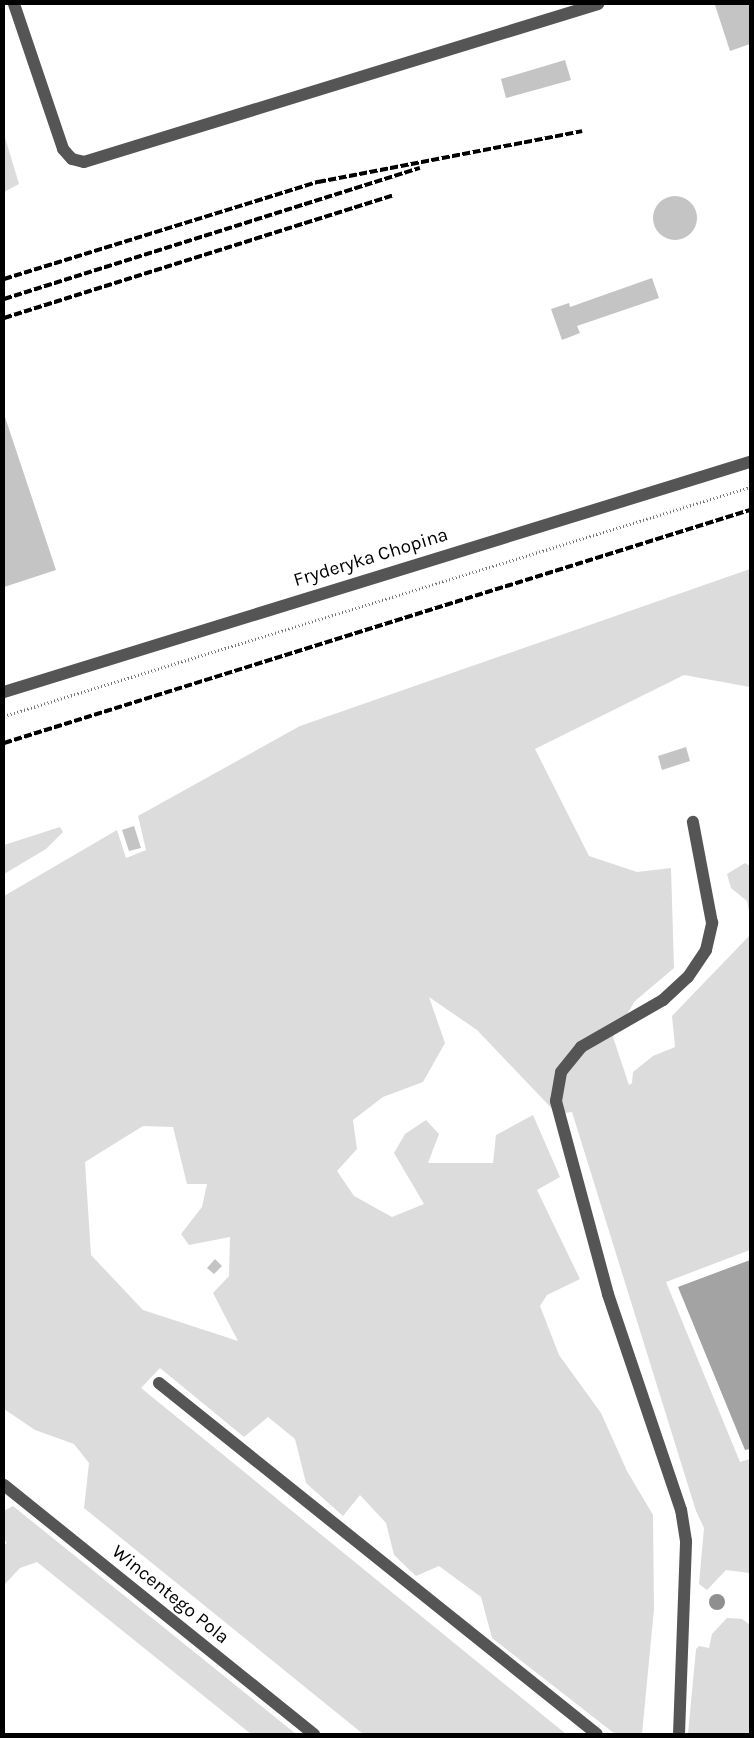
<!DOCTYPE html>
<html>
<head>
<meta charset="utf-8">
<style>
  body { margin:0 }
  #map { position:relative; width:754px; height:1738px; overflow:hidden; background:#fff; font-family:Karla,sans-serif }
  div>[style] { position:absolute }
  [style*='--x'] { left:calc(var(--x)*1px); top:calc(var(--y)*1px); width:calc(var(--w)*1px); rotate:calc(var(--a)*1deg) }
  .green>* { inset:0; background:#dcdcdc }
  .water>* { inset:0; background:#a3a3a3 }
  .building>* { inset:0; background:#c4c4c4 }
  .round { border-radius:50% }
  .path>* { height:3px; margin-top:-1.5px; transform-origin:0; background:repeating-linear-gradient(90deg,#777 0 1px,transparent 0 3.5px) }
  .minor>* { height:12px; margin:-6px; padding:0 6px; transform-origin:6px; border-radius:6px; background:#555 }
  .rail>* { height:4px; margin-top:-2px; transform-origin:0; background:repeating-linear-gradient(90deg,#000 0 8px,transparent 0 10.5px) }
  .trees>* { width:16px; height:16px; margin:-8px; border-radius:50%; background:#8f8f8f }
  span { translate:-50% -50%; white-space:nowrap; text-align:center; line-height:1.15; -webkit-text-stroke:4px #fff; paint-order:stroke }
  .street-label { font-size:19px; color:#000 }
  .frame { position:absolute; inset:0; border:5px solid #000; pointer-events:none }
</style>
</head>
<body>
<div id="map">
  <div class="green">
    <div style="clip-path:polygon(4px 134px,19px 184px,4px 192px)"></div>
    <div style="clip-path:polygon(evenodd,750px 569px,750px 687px,684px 675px,535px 749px,589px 856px,637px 872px,671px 868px,674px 968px,635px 1001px,613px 1037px,629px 1085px,632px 1083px,633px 1072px,653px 1056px,675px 1047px,672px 1016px,750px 935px,750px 1250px,666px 1282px,740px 1462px,750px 1459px,750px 1573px,726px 1570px,707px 1590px,699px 1584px,704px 1528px,696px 1511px,572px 1112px,557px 1114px,477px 1030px,429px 997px,445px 1043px,423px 1082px,383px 1097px,353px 1120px,357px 1149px,337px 1171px,354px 1196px,392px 1217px,424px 1204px,394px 1153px,405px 1134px,426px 1120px,439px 1134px,428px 1163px,493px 1163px,496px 1135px,533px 1115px,560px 1177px,537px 1190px,580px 1279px,547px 1295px,540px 1306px,559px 1355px,601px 1413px,627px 1471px,653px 1515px,654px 1609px,642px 1734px,615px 1734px,492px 1638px,481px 1597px,439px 1566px,416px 1576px,394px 1555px,386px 1523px,360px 1495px,343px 1516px,306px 1483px,295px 1439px,268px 1417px,244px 1437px,160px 1368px,141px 1388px,566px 1734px,363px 1734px,84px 1508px,89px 1463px,74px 1444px,35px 1430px,4px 1409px,4px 896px,117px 830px,126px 858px,146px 850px,138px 816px,300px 726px,750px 569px,143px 1126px,173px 1127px,187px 1184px,207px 1184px,202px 1207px,181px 1234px,189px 1245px,230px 1237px,229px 1276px,213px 1293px,238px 1341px,143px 1310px,91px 1255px,85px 1162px,143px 1126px)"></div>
    <div style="clip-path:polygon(60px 827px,63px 832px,46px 849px,4px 874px,4px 845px)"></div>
    <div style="clip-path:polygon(745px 863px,750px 866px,750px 916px,747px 901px,731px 888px,727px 874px)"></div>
    <div style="clip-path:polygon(13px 1506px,296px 1734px,251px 1734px,37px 1562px,20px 1568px,4px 1585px,4px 1545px,7px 1543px,4px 1539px,4px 1511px)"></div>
    <div style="clip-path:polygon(727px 1618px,742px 1619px,750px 1625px,750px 1734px,688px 1734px,696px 1649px,699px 1646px,709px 1648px,712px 1634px)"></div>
  </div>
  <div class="water">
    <div style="clip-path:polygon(750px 1260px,750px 1449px,745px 1450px,678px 1287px)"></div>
  </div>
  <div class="building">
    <div style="clip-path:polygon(750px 4px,750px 44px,730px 51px,715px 5px)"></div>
    <div style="clip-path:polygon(565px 60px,571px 80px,506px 98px,501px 79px)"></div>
    <div class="round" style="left:653px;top:196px;width:44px;height:44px"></div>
    <div style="clip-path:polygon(652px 278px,659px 298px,577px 326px,580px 333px,562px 340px,551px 309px,569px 303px,570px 307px)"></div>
    <div style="clip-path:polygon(4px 414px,56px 570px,4px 587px)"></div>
    <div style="clip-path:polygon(686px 747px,690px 761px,662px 770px,658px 756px)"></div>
    <div style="clip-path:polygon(134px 826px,141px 848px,129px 851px,122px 830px)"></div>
    <div style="clip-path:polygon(215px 1259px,222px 1266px,214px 1274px,207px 1268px)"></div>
  </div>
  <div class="path">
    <div style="--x:4;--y:716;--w:780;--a:-17.06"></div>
  </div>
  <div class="minor">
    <div style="--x:14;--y:4;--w:153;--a:71.3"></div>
    <div style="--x:63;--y:149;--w:13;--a:48"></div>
    <div style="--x:72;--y:159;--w:12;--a:14"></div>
    <div style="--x:84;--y:162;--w:538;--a:-17.09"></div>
    <div style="--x:4;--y:692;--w:781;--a:-17.14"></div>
    <div style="--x:159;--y:1383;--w:561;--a:38.71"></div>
    <div style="--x:4;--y:1485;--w:398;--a:38.8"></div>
    <div style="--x:679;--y:1734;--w:193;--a:-87.9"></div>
    <div style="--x:686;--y:1541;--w:31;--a:-99"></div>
    <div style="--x:681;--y:1510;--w:228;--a:-108.7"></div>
    <div style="--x:608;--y:1294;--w:200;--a:-105.1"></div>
    <div style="--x:556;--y:1101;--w:29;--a:-80"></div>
    <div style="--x:561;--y:1072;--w:32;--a:-51"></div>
    <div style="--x:581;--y:1047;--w:95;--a:-29.8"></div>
    <div style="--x:663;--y:1000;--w:34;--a:-43"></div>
    <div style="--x:688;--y:977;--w:32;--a:-56"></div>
    <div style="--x:706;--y:950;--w:28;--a:-77"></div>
    <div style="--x:712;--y:923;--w:103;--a:-100.7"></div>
  </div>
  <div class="rail">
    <div style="--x:4;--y:279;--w:329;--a:-17.2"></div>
    <div style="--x:318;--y:182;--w:269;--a:-10.9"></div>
    <div style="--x:4;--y:299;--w:436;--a:-17.5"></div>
    <div style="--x:4;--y:318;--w:407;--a:-17.5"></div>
    <div style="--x:4;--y:743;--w:782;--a:-17.35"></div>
  </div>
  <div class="trees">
    <div style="left:717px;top:1602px"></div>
  </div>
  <div class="street-label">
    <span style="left:371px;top:558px;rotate:-17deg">Fryderyka Chopina</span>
    <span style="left:170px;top:1595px;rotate:39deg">Wincentego Pola</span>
  </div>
  <div class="frame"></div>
</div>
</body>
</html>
